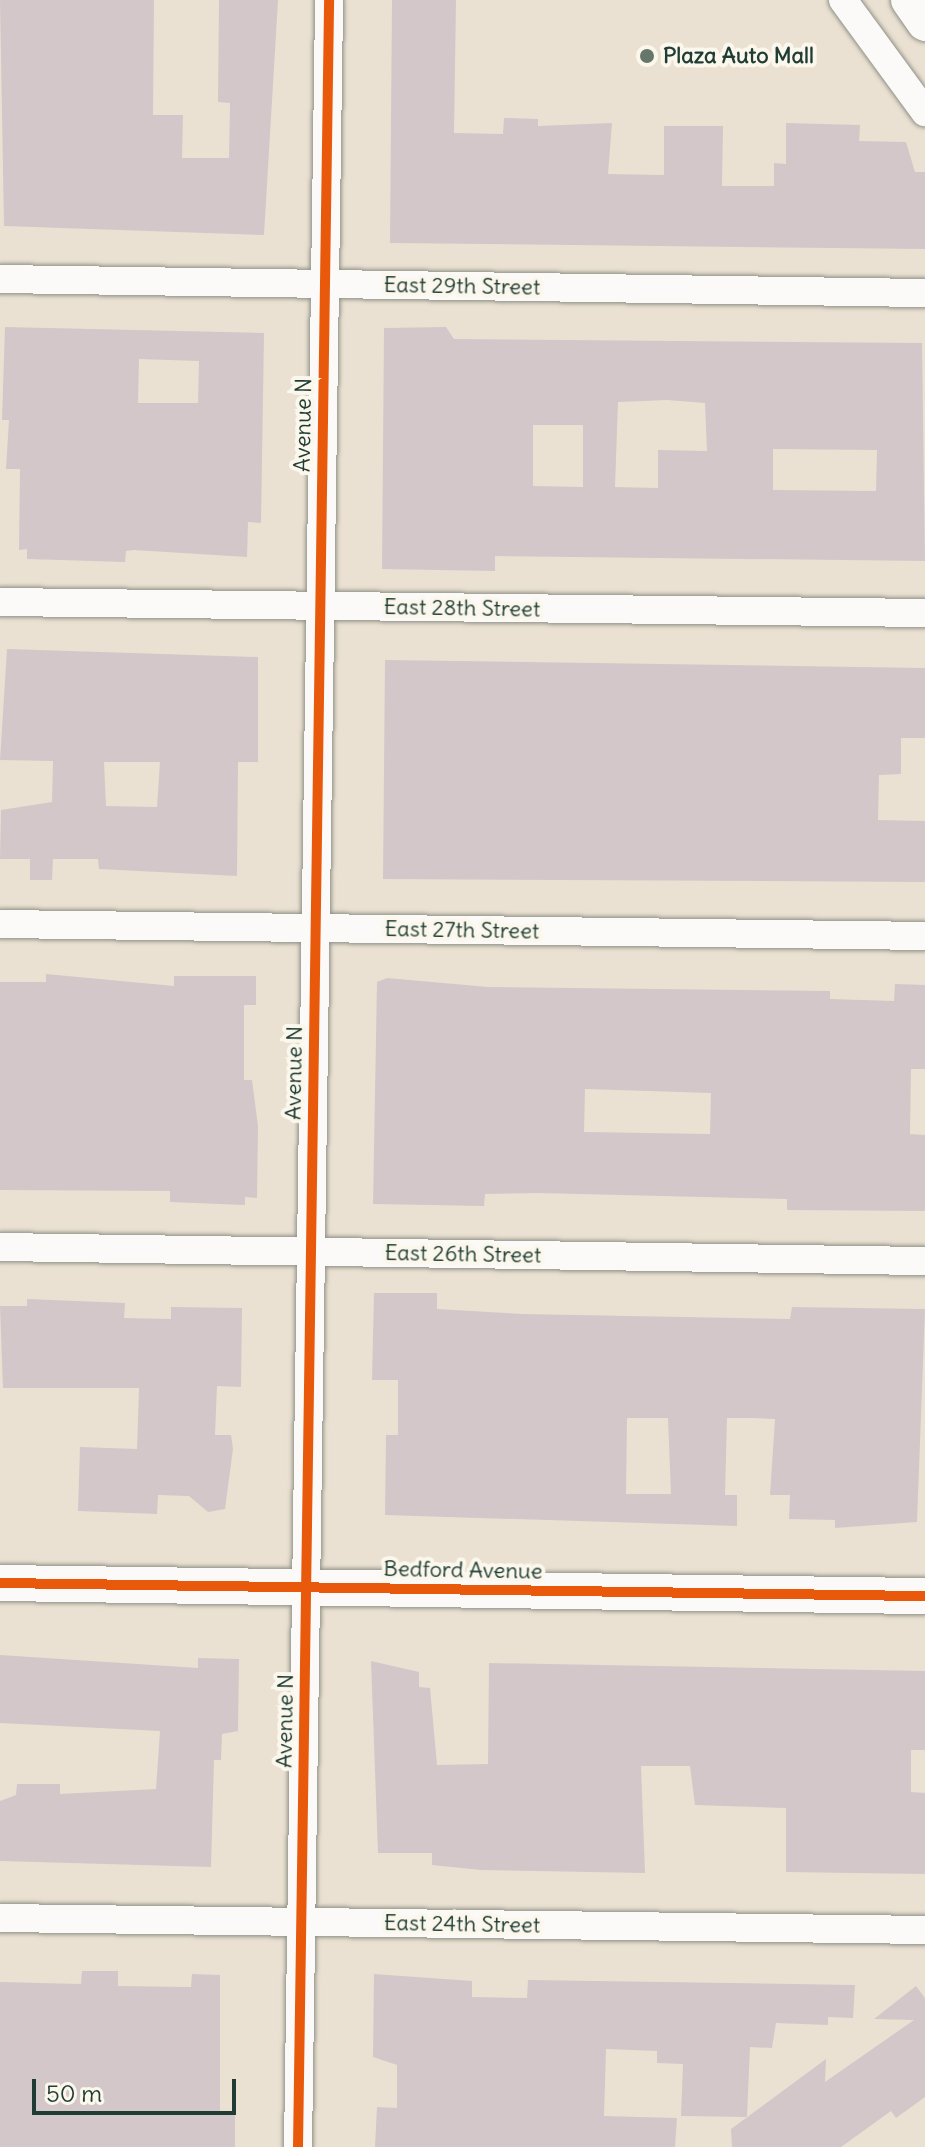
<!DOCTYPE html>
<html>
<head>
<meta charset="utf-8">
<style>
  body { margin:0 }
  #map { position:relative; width:925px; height:2147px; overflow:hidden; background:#eae1d2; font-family:Delius,sans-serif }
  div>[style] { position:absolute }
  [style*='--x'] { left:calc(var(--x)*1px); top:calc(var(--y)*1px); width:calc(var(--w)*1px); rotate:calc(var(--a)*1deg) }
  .building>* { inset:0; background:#d4c7c9 }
  .roads { filter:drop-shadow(0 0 2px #909187) drop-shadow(0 0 2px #909187) }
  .minor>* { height:28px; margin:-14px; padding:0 14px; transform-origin:14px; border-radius:14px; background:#fcfaf8 }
  .major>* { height:36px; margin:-18px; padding:0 18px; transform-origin:18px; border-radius:18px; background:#fcfaf8 }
  .cycleway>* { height:10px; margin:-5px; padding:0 5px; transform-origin:5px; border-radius:5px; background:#e8590c }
  .dots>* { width:22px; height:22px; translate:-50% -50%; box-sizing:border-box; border:4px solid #fbf7ec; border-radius:50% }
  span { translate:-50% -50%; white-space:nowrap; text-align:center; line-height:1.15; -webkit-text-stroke:8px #fbf7ec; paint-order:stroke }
  .poi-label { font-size:22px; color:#1f3d34; font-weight:700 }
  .left { translate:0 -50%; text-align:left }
  .street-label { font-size:22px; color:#1f3d34 }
  .scale { position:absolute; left:32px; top:2079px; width:204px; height:36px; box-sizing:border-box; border:4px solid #1f3d34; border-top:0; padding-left:10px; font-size:24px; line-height:28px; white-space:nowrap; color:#1f3d34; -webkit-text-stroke:6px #fbf7ec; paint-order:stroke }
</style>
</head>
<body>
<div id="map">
  <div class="building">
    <div style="clip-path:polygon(0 0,154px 0,153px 115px,183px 115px,182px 158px,229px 158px,230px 103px,218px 102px,219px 0,278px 0,264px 235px,4px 226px)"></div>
    <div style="clip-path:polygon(392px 0,456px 0,454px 133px,503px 134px,504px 118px,538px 119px,538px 126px,612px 123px,608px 174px,664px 175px,664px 126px,723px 126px,722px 186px,774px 186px,774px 163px,786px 164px,786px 123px,860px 125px,859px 141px,906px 142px,915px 172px,925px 172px,925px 249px,390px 243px)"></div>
    <div style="clip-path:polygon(evenodd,5px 327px,264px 333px,261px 523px,248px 522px,247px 557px,134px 550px,126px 551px,125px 562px,27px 559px,27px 549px,19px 550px,20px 469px,6px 469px,9px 420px,2px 420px,5px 327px,139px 359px,199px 361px,198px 403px,138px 403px,139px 359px)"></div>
    <div style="clip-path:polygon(evenodd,446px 327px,454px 339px,922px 343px,925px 561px,495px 556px,495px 571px,382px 569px,384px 328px,446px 327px,667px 400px,705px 403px,707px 451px,658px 450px,658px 488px,615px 487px,618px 402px,667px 400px,446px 327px,533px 425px,583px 425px,583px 487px,533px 486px,533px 425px,446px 327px,773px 449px,877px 450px,876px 491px,773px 490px,773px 449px)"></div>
    <div style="clip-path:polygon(evenodd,7px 649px,258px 657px,258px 762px,238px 762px,237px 876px,99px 869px,98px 859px,53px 859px,52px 880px,30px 880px,30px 859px,0 859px,1px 810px,52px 802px,53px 761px,0 760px,7px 649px,104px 762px,160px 762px,157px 807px,106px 806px,104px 762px)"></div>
    <div style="clip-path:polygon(385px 660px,925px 668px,925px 738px,901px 738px,901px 774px,879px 775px,878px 820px,925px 821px,925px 882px,383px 879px)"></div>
    <div style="clip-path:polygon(46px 974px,174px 986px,174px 976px,256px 976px,256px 1005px,244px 1005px,244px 1080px,252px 1080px,258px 1126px,257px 1198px,245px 1197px,245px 1205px,170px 1202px,170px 1191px,0 1190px,0 982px,46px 982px)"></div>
    <div style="clip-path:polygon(evenodd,387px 978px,488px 987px,830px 991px,830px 999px,894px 1001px,895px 984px,925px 985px,925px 1069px,911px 1069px,910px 1134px,925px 1135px,925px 1211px,787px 1210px,787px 1199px,538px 1193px,485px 1194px,484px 1206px,373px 1204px,377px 982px,387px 978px,585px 1089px,711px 1093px,710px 1134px,584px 1132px,585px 1089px)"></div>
    <div style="clip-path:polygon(evenodd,374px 1293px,437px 1293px,437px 1309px,522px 1314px,790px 1319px,792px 1307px,925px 1309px,917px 1522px,835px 1528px,835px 1520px,789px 1519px,790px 1495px,770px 1495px,775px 1419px,753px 1418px,727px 1418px,725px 1495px,737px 1495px,737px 1526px,385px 1515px,386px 1435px,398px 1435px,398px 1380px,372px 1380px,374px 1293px,627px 1418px,668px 1418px,671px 1494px,626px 1494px,627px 1418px)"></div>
    <div style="clip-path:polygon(27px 1299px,125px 1303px,124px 1318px,171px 1319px,171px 1307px,242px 1308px,241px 1387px,217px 1386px,215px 1435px,231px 1435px,233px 1449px,225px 1509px,208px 1512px,189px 1496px,158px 1495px,157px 1514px,78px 1511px,80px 1447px,137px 1449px,139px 1388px,3px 1388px,0 1306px,27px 1306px)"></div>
    <div style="clip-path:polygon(0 1655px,198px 1668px,198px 1658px,239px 1659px,238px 1731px,222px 1734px,221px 1760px,214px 1760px,211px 1867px,0 1861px,0 1801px,16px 1795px,17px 1784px,60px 1784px,60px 1794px,156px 1789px,160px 1731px,0 1723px)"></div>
    <div style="clip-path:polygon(371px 1661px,419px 1672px,419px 1687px,430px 1688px,437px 1765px,488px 1764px,489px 1663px,925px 1671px,925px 1750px,911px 1750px,911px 1792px,925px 1793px,925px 1874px,786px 1872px,786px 1808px,695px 1805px,690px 1766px,641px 1766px,645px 1873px,481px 1870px,432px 1865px,432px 1853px,378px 1853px)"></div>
    <div style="clip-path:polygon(82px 1971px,118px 1971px,118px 1986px,191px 1987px,192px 1974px,220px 1975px,220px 2112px,235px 2112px,235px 2147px,0 2147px,0 1982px,81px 1984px)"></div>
    <div style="clip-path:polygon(374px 1974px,472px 1981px,472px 1997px,527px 1998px,528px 1980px,855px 1985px,853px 2018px,828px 2017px,828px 2025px,776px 2023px,772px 2048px,750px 2047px,747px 2117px,681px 2116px,683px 2064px,657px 2063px,657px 2051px,606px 2049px,604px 2116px,677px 2118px,675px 2147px,375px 2147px,377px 2107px,397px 2108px,397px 2065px,373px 2057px)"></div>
    <div style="clip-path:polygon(916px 1986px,925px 1998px,925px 2097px,896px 2118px,891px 2111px,841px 2147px,732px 2147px,731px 2129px,826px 2059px,825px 2082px,914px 2020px,874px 2019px)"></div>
  </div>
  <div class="roads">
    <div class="minor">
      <div style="--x:843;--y:0;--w:139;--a:53.8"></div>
      <div style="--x:0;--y:279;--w:925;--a:0.87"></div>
      <div style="--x:0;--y:602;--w:925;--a:0.68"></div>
      <div style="--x:0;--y:924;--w:925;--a:0.74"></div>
      <div style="--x:0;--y:1247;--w:925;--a:0.87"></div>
      <div style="--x:0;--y:1918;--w:925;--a:0.74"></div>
      <div style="--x:298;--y:2147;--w:2147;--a:-89.17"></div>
    </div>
    <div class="major">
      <div style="--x:909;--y:0;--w:28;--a:55"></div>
      <div style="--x:0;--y:1583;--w:925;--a:0.81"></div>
    </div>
  </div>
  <div class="cycleway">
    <div style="--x:0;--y:1583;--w:925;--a:0.81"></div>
    <div style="--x:298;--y:2147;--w:2147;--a:-89.17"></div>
  </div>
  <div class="dots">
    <div style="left:647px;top:56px;background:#66766b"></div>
  </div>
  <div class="poi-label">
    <span class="left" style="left:663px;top:56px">Plaza Auto Mall</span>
  </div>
  <div class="street-label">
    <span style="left:462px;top:286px;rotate:1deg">East 29th Street</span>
    <span style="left:303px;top:425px;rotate:-89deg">Avenue N</span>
    <span style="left:462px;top:608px;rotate:1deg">East 28th Street</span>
    <span style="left:462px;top:930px;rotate:1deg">East 27th Street</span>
    <span style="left:294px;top:1073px;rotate:-89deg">Avenue N</span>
    <span style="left:463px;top:1254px;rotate:1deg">East 26th Street</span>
    <span style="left:463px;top:1570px;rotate:1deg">Bedford Avenue</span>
    <span style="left:285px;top:1721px;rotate:-89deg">Avenue N</span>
    <span style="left:462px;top:1924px;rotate:1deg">East 24th Street</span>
  </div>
  <div class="scale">50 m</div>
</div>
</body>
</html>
